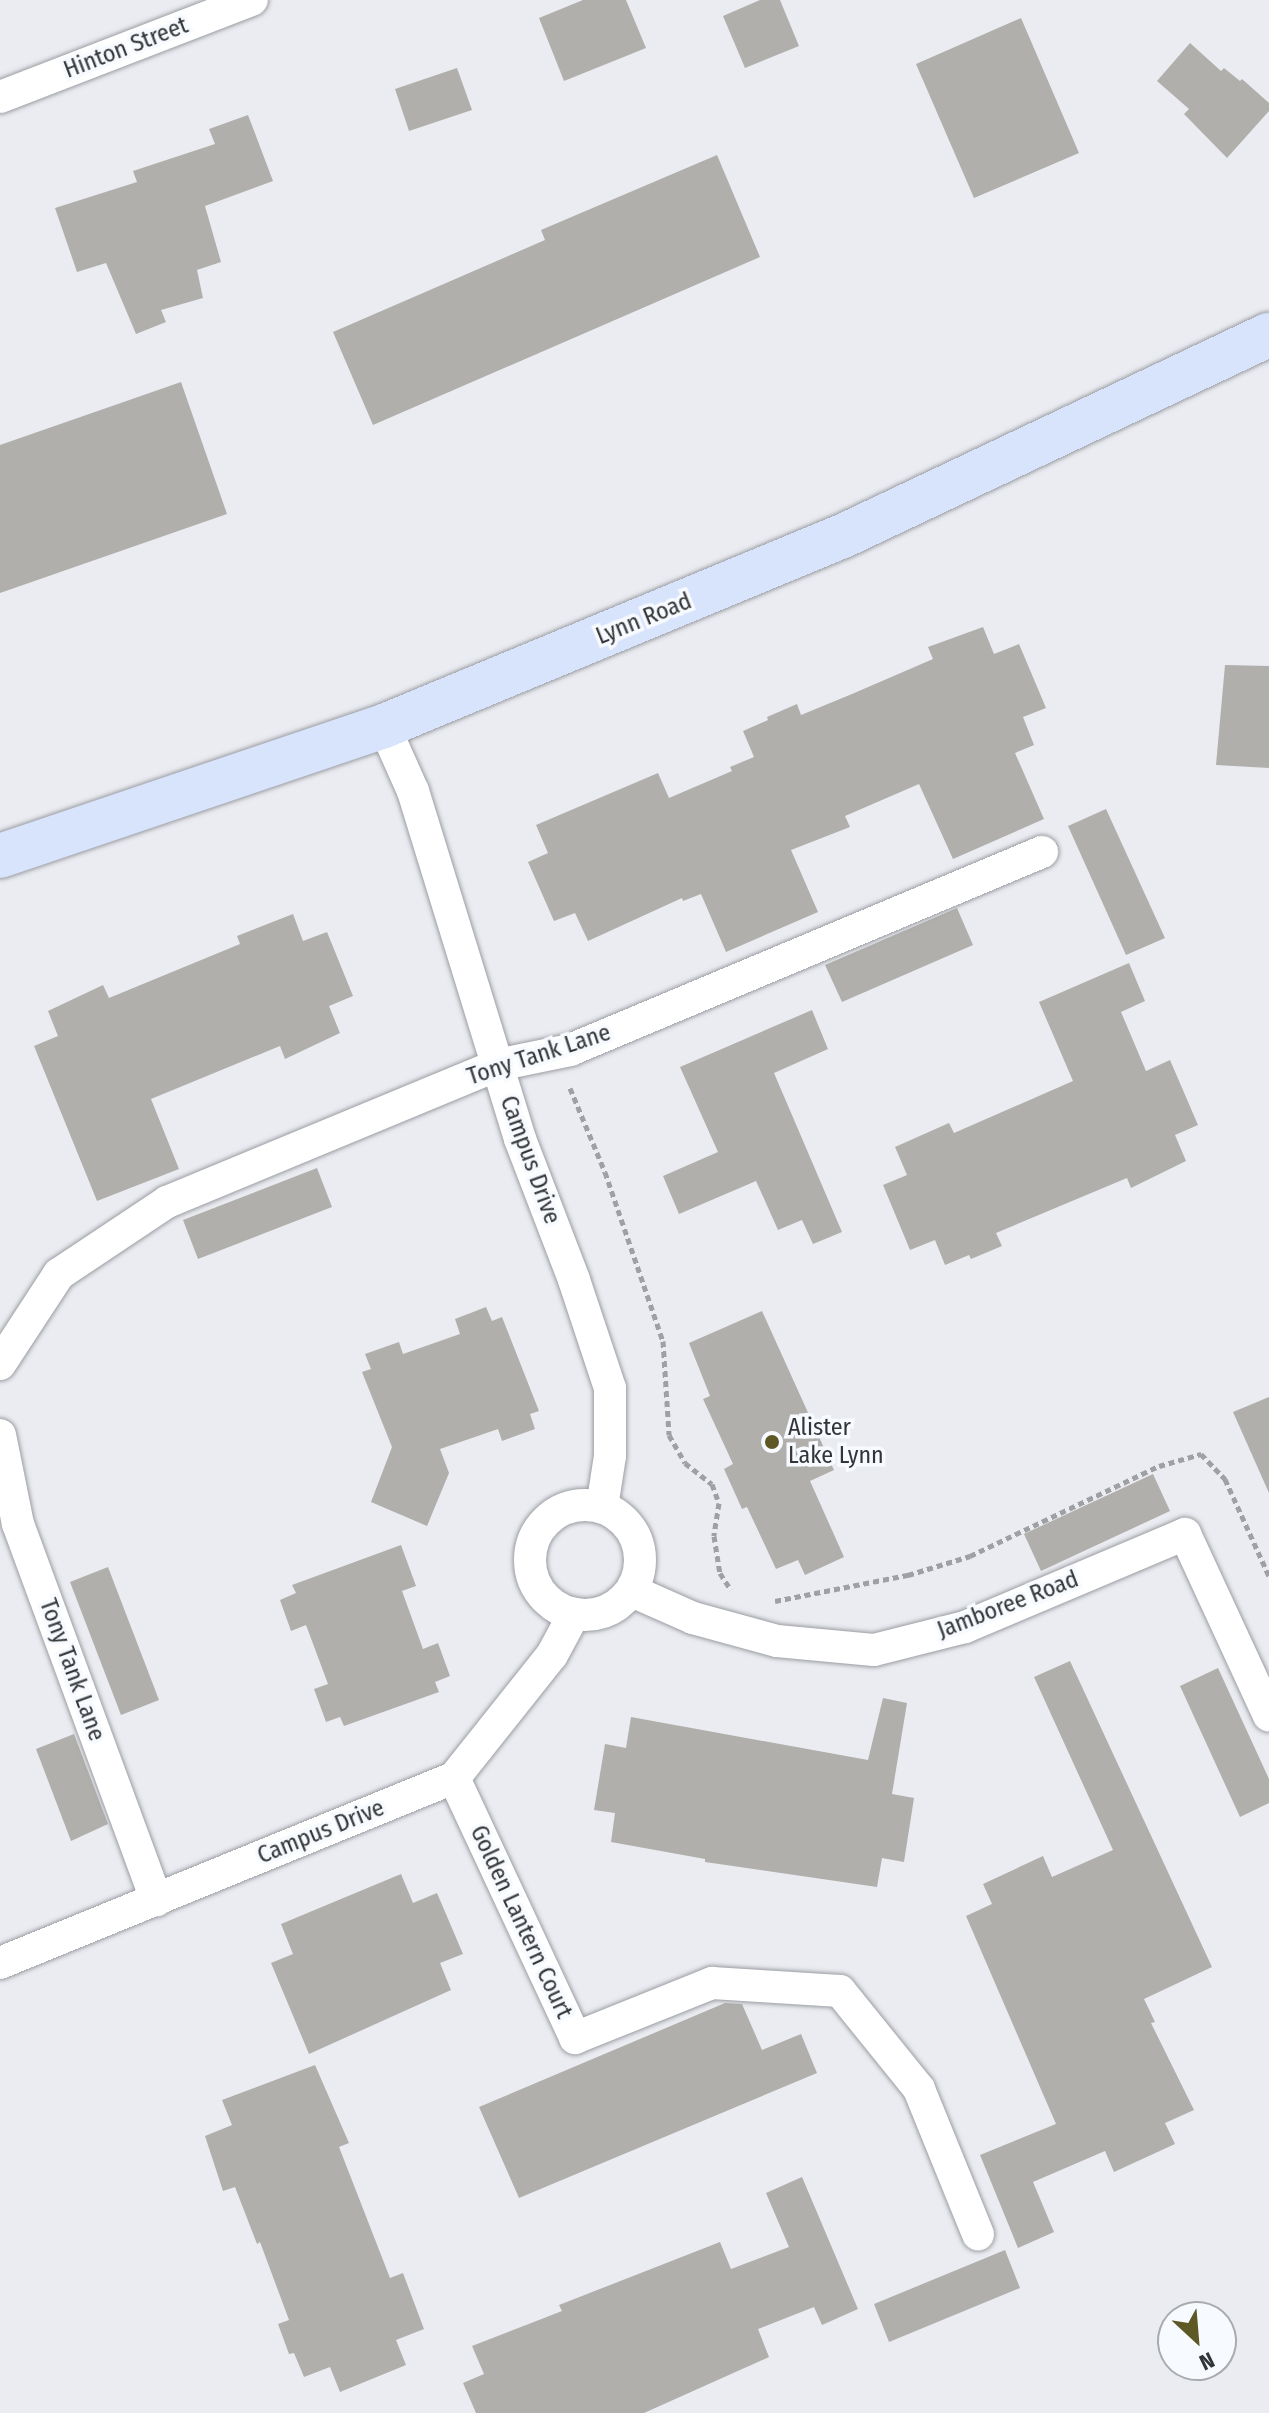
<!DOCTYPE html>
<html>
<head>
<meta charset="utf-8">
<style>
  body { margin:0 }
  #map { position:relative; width:1269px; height:2413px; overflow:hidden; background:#eaecf1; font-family:"Fira Sans Condensed",sans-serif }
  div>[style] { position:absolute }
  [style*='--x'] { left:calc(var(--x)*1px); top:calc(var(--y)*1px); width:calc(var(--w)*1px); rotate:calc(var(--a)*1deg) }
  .building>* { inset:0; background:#b0afab }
  .path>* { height:5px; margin-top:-2.5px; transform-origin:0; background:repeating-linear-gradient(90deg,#9ea0a4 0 6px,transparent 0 10px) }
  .roads { filter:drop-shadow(0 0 2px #9b9da2) drop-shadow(0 0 2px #9b9da2) }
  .minor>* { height:32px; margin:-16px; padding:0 16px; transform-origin:16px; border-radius:16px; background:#fff }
  .minor>.ring { margin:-16px; padding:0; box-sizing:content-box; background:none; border:32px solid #fff; border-radius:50% }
  .secondary>* { height:44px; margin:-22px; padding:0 22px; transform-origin:22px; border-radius:22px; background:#d8e3fc }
  .dots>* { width:22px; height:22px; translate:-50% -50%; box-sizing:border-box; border:4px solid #f7fafe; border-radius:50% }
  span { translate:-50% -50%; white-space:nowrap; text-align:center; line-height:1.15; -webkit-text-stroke:7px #f7fafe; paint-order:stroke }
  .street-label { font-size:24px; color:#343537 }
  .poi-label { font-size:24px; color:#343537 }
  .left { translate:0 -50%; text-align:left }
  .north { position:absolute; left:1157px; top:2301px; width:80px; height:80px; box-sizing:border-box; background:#f7fafe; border:2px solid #a9abae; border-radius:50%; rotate:154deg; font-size:22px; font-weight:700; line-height:32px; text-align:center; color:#343537 }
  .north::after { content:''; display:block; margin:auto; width:28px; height:36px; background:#5d5825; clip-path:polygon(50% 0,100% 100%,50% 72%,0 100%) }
</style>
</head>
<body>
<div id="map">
  <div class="building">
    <div style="clip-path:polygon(583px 0,626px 0,646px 48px,564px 81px,539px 18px)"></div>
    <div style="clip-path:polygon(760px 0,780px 0,799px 46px,745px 68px,723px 16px)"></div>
    <div style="clip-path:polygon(1021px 18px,1079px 153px,974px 198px,916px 64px)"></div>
    <div style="clip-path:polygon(1190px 43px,1221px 71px,1224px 68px,1240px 81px,1242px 79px,1269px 103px,1269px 111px,1227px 158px,1184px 114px,1189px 109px,1157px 81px)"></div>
    <div style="clip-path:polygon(457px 68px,472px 110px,409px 131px,395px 89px)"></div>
    <div style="clip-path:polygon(248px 115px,273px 181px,205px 206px,221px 262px,197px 270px,203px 298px,161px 310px,166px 322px,136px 334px,106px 263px,77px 272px,55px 208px,137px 182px,133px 171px,215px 144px,209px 129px)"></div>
    <div style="clip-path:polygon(717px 155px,760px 257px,373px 425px,333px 332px,545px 240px,541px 230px)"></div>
    <div style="clip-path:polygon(181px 382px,227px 514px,0 593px,0 445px)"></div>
    <div style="clip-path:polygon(983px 627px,994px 654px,1019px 644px,1046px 708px,1023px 717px,1034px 745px,1015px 753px,1044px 819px,953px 859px,919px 784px,845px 816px,850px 827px,791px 850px,818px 912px,726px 952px,701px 894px,683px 901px,682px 898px,588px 941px,575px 913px,554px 921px,528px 862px,548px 853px,536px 825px,658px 773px,669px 798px,732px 771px,730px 767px,754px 757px,743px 731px,768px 720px,767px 717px,797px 704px,801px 715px,852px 694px,933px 659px,928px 647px)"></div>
    <div style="clip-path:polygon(1225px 665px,1269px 666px,1269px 768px,1216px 765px)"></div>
    <div style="clip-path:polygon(1106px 809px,1165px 938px,1126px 955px,1068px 826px)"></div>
    <div style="clip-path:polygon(957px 908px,973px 945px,842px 1002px,825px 965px)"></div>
    <div style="clip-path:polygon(293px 914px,303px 941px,327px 932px,353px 996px,329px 1006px,340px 1033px,285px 1059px,280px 1046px,151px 1099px,179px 1169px,97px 1201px,34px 1046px,58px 1036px,48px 1011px,103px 985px,109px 998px,240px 944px,237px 936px)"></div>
    <div style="clip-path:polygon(1129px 963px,1145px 1001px,1121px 1012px,1146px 1071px,1170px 1060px,1198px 1125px,1175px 1135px,1186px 1161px,1131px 1188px,1127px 1178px,996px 1233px,1002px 1246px,971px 1259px,969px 1255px,945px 1265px,935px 1240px,910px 1250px,883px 1185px,907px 1175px,895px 1147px,949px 1123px,954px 1133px,1073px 1081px,1039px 1002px)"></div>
    <div style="clip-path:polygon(812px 1010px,828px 1049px,774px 1073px,842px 1232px,813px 1244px,802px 1220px,778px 1230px,756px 1181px,679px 1214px,663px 1176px,718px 1152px,680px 1067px)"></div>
    <div style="clip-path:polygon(317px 1168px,332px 1207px,198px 1259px,183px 1220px)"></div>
    <div style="clip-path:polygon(486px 1307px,492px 1321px,502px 1317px,539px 1411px,530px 1414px,535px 1429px,502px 1441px,498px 1429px,440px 1449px,449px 1473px,427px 1526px,371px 1502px,392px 1447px,362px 1372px,371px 1369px,365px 1354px,399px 1342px,403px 1354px,460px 1334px,455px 1319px)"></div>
    <div style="clip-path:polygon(762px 1311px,834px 1470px,810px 1481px,844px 1557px,805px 1575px,798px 1560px,776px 1569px,747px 1507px,742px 1509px,724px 1469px,733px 1464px,703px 1399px,710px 1396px,689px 1343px)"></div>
    <div style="clip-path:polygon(1269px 1397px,1269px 1493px,1233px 1412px)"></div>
    <div style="clip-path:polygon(1153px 1474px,1170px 1511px,1041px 1571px,1024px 1534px)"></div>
    <div style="clip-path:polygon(401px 1545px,416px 1586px,402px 1591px,423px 1649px,438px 1643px,450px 1676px,435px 1682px,439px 1692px,344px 1726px,340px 1717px,326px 1722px,314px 1689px,328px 1684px,306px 1625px,291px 1631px,280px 1600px,296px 1593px,292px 1585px)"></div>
    <div style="clip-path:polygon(108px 1567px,159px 1700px,121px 1715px,70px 1582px)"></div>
    <div style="clip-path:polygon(1070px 1661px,1212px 1967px,1144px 1999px,1155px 2022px,1151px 2023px,1194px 2110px,1165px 2123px,1175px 2144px,1114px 2172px,1105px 2151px,1033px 2182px,1054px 2232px,1018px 2248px,980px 2155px,1056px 2124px,966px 1916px,992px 1904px,983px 1884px,1043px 1856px,1052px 1877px,1113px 1850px,1034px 1677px)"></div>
    <div style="clip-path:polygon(1218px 1668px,1269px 1779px,1269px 1803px,1240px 1817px,1180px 1686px)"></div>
    <div style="clip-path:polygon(883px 1698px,907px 1703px,892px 1794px,914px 1798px,904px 1862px,882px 1858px,877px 1887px,705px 1862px,705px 1859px,611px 1842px,615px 1813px,594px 1810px,605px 1744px,626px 1748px,631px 1717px,868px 1760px)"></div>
    <div style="clip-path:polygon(74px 1734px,108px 1824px,71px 1841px,36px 1749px)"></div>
    <div style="clip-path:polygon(401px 1874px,413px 1903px,437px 1893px,463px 1954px,440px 1963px,451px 1990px,309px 2054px,271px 1963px,293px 1954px,281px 1924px)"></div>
    <div style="clip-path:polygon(725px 2003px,742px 2004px,762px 2050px,801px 2034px,817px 2073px,519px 2198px,479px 2107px)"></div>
    <div style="clip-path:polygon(315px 2065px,349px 2143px,339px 2147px,390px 2278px,403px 2273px,424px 2329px,396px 2340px,406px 2365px,340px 2392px,330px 2367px,304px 2377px,294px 2353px,289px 2354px,278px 2324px,289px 2320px,260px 2242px,257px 2244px,235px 2187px,223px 2191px,205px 2136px,232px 2125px,222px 2100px)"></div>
    <div style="clip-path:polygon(802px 2177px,858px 2309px,822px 2325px,814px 2307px,758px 2329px,769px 2357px,644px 2413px,476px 2413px,463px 2383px,484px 2374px,472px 2346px,562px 2311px,559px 2305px,720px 2242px,731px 2269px,789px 2247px,766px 2193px)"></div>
    <div style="clip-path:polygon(1005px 2250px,1020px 2288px,889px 2342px,874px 2304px)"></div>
  </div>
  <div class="path">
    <div style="--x:570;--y:1088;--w:91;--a:67.4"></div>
    <div style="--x:605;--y:1172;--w:179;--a:71.1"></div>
    <div style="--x:663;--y:1341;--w:94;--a:86.3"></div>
    <div style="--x:669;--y:1435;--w:32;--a:60"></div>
    <div style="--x:685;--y:1463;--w:34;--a:38"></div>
    <div style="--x:712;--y:1484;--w:20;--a:70"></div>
    <div style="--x:719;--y:1503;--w:33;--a:99"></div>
    <div style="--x:714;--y:1536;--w:37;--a:81"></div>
    <div style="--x:720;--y:1573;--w:20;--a:57"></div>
    <div style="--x:775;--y:1601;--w:136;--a:-11.1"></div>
    <div style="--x:908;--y:1575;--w:65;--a:-17"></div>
    <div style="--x:970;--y:1556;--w:209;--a:-25.5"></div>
    <div style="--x:1159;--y:1466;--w:44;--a:-15.9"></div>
    <div style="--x:1201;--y:1454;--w:35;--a:46"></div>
    <div style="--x:1225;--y:1479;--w:107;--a:65.6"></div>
  </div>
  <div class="roads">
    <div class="minor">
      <div style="--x:0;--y:97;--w:270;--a:-21.1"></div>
      <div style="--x:384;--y:726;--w:71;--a:66"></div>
      <div style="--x:413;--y:791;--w:364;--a:72.9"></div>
      <div style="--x:520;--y:1139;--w:151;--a:69"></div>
      <div style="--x:574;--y:1280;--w:114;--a:71.6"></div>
      <div style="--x:610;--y:1388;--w:68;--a:90"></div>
      <div style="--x:610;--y:1456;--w:52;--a:98.9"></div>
      <div style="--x:0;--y:1364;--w:108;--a:-56.8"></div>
      <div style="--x:59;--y:1274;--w:130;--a:-33.7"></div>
      <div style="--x:167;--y:1202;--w:357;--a:-22.5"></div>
      <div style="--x:497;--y:1065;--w:75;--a:-11.6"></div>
      <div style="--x:570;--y:1050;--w:512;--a:-22.76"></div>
      <div style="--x:0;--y:1435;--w:91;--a:78.6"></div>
      <div style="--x:18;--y:1524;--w:401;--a:69.8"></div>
      <div class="ring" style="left:530px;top:1505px;width:78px;height:78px"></div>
      <div style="--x:632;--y:1591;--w:67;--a:23.9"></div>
      <div style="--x:693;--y:1618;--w:87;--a:15.3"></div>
      <div style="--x:777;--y:1641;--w:97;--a:5.3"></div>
      <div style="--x:874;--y:1650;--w:94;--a:-14.2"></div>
      <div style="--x:965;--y:1627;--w:239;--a:-22.9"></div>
      <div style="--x:1185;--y:1534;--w:200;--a:65.2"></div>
      <div style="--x:454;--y:1778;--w:287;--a:65"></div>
      <div style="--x:575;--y:2038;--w:148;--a:-21.9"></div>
      <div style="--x:712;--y:1983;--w:128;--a:3.6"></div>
      <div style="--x:840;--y:1991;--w:126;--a:51.1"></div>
      <div style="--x:919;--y:2089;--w:157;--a:67.9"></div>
      <div style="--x:0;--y:1963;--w:490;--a:-22.2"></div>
      <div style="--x:454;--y:1778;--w:157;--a:-51.5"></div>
      <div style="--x:552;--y:1655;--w:47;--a:-61.8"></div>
    </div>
    <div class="secondary">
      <div style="--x:0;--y:856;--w:405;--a:-18.7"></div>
      <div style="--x:384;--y:726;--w:497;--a:-22.5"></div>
      <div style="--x:843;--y:536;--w:471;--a:-25.3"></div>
    </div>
  </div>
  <div class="dots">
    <div style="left:772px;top:1442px;background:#5d5825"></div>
  </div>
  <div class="street-label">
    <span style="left:126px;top:48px;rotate:-21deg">Hinton Street</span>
    <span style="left:644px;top:619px;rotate:-22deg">Lynn Road</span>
    <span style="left:539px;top:1055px;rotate:-18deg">Tony Tank Lane</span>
    <span style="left:530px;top:1160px;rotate:70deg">Campus Drive</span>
    <span style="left:1008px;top:1605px;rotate:-21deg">Jamboree Road</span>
    <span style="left:72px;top:1670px;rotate:70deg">Tony Tank Lane</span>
    <span style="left:321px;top:1832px;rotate:-22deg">Campus Drive</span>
    <span style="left:521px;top:1922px;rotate:65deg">Golden Lantern Court</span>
  </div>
  <div class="poi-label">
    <span class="left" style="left:788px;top:1442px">Alister<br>Lake Lynn</span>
  </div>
  <div class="north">N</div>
</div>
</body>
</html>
